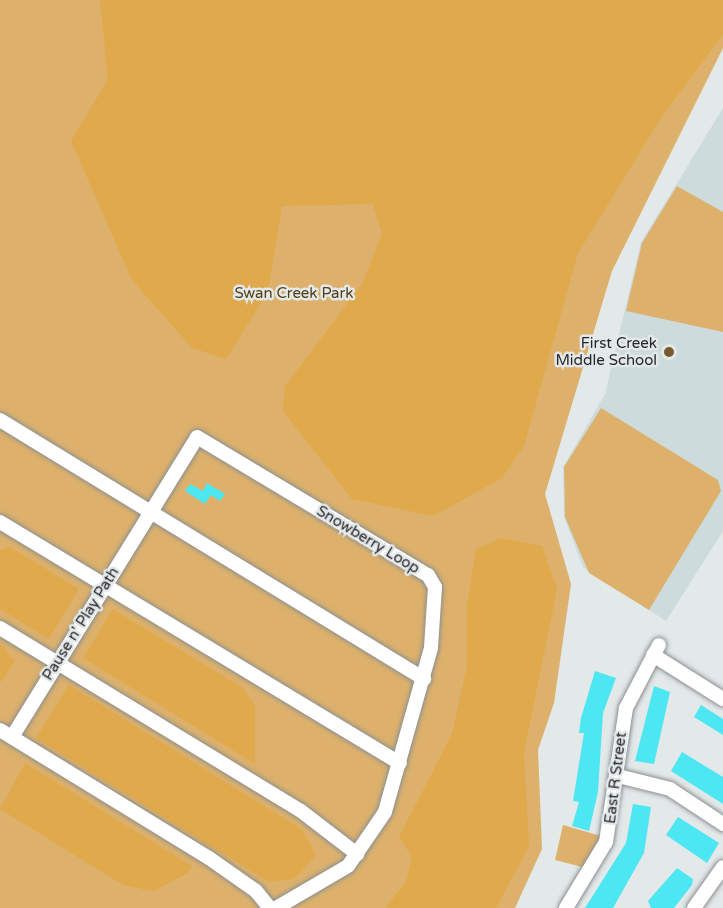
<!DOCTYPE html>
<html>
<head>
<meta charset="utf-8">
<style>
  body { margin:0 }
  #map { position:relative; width:723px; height:908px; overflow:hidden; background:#e3e8e8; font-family:"Varela Round",sans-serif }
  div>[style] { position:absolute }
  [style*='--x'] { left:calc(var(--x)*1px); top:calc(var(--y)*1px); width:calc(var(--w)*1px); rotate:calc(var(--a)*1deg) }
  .built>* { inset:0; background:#cddbdc }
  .green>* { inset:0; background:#ddb16c }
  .forest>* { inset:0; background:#e0a94b }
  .building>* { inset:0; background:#4ce7f2 }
  .roads { filter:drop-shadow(0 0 2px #8c9090) drop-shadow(0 0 2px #8c9090) }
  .minor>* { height:14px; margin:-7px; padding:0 7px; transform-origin:7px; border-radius:7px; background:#fff }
  .dots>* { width:16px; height:16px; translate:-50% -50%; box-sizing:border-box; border:3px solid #e3e8e8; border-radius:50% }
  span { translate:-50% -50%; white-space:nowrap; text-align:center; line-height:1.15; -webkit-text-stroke:5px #e3e8e8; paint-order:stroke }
  .park-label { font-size:15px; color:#533d16 }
  .poi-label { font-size:15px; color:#262728 }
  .right { translate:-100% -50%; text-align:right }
  .street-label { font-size:15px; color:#262728 }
</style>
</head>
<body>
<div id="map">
  <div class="built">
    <div style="clip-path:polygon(723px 108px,723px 531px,666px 621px,583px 567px,564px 517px,563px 467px,605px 394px,641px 242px)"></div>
  </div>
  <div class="green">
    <div style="clip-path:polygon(0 0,723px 0,723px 48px,612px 271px,545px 494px,571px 584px,554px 703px,538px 750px,542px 849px,515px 908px,0 908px)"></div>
    <div style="clip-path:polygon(677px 186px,723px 212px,723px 332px,626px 311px,642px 243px)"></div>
    <div style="clip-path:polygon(601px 408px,718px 480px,721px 491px,649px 610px,589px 573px,565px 517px,564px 467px)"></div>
    <div style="clip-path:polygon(563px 825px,601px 836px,586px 868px,555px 860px)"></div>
  </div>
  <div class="forest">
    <div style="clip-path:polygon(100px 0,723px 0,723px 34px,661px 118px,578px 253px,524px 446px,502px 478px,433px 516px,352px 499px,283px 411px,285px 386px,362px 284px,382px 234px,373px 204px,282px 206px,268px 292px,226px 359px,192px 348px,132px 280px,71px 141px,108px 79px)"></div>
    <div style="clip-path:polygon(501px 538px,542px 546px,557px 589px,524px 753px,529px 846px,496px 908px,385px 908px,406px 882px,412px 857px,399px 837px,452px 734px,467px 666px,467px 605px,476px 549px)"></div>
    <div style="clip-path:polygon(10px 547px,79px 589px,49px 639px,0 609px,0 550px)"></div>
    <div style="clip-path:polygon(113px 609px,243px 688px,255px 706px,255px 764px,83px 658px)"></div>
    <div style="clip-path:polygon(0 644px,15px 661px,1px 682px,0 682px)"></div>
    <div style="clip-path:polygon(69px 685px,303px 830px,316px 856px,294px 879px,269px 882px,36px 738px)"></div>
    <div style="clip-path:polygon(25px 763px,192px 866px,188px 873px,153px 891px,123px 885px,0 809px)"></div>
  </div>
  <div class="building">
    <div style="clip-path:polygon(207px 483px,225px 494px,220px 501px,211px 495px,205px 504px,185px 491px,190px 484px,203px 491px)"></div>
    <div style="clip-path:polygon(595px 671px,616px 678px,603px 713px,598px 792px,589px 831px,572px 826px,579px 802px,573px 801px,584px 733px,579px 733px,581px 718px)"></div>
    <div style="clip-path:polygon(654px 686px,670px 692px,654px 764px,635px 761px)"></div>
    <div style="clip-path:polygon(701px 705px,723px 719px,723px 735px,694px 717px)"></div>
    <div style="clip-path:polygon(682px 752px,723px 777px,723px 804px,671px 771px)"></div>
    <div style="clip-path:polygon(633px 804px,651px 807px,644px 853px,613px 908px,585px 908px,626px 843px)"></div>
    <div style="clip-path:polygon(678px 817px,719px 843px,707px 863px,666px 835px)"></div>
    <div style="clip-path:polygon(677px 868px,693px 879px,692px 885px,674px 908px,651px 908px,648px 901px)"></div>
  </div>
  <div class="roads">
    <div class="minor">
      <div style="--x:0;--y:420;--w:497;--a:31.4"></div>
      <div style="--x:0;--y:522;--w:467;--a:31.1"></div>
      <div style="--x:0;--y:628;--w:352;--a:31.3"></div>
      <div style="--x:301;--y:811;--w:71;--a:37.5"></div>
      <div style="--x:653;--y:655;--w:83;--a:32.2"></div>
      <div style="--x:0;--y:730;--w:245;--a:31.5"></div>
      <div style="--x:209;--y:858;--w:57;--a:35.1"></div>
      <div style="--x:256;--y:891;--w:22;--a:51"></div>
      <div style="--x:12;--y:737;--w:352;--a:-58.3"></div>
      <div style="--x:197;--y:437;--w:269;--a:30.9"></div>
      <div style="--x:428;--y:575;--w:14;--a:60"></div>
      <div style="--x:435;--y:587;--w:61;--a:93.8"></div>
      <div style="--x:431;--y:648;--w:170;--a:105.7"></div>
      <div style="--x:385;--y:812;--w:65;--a:124.4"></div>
      <div style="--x:348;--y:866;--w:83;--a:149.7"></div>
      <div style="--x:618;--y:776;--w:54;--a:14"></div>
      <div style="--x:670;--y:789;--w:64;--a:33.4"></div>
      <div style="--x:566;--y:908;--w:77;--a:-58.8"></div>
      <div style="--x:606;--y:842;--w:135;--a:-81.5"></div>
      <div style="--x:626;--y:708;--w:71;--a:-62.4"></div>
      <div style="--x:694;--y:908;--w:50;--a:-54.7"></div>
    </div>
  </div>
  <div class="dots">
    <div style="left:669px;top:352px;background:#775b2e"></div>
  </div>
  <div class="park-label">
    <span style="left:294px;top:294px">Swan Creek Park</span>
  </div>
  <div class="poi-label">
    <span class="right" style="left:657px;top:352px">First Creek<br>Middle School</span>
  </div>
  <div class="street-label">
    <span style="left:368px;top:540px;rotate:31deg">Snowberry Loop</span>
    <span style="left:81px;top:624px;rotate:-58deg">Pause n' Play Path</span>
    <span style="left:616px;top:778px;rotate:-83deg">East R Street</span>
  </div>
</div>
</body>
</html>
